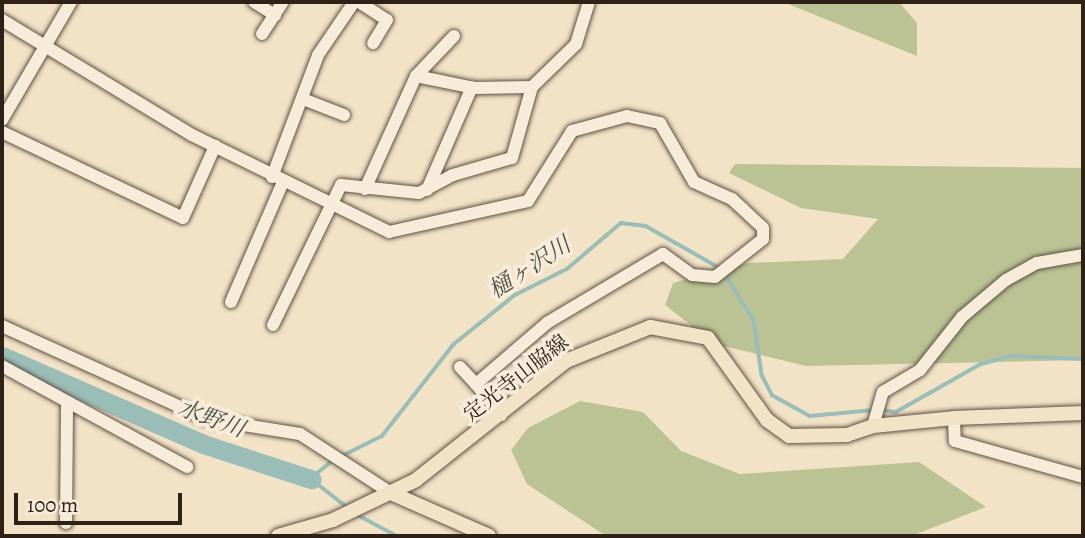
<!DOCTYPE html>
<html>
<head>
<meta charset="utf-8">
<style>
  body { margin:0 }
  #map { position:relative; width:1085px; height:538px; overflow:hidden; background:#f2e2c6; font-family:Alegreya,"Noto Serif JP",serif }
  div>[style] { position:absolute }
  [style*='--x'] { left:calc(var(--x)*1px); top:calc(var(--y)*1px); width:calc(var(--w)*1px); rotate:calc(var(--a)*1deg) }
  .green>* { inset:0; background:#bbc394 }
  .stream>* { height:3.5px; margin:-1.75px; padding:0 1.75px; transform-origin:1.75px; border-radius:1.75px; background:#9bbdb8 }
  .river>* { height:19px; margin:-9.5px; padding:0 9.5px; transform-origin:9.5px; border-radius:9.5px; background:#9bbdb8 }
  .roads { filter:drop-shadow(0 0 2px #5f5143) drop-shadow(0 0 2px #5f5143) }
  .minor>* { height:12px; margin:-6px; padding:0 6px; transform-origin:6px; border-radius:6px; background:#f7ecda }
  .major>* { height:14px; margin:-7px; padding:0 7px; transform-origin:7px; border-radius:7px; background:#f2e2c6 }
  span { translate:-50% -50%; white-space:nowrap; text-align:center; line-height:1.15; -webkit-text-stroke:7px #f7ecda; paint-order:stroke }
  .street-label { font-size:21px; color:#2e2117 }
  .water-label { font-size:23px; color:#4f5047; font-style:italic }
  .frame { position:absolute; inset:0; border:4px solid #2e2117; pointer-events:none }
  .scale { position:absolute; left:14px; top:493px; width:168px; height:32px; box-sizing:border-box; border:4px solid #2e2117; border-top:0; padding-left:9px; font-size:21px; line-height:24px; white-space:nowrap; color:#2e2117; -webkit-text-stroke:5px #f7ecda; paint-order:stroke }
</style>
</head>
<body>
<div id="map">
  <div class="green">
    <div style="clip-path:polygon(783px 2px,899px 2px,917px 23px,917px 56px)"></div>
    <div style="clip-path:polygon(735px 164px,1083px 168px,1083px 360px,806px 366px,715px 344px,665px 305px,673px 283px,747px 263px,843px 259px,878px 219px,801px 208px,729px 173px)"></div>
    <div style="clip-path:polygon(580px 401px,643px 412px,681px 451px,740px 474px,919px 462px,986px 507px,911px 536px,606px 536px,527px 484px,511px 450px,528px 428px)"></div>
  </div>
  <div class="stream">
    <div style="--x:725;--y:274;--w:54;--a:57.8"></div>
    <div style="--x:754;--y:320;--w:56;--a:81.7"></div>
    <div style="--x:762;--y:375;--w:22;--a:63"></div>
    <div style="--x:772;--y:395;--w:43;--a:28.9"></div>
    <div style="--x:810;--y:416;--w:64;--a:-5.4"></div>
    <div style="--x:881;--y:410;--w:15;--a:8"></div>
    <div style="--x:896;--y:412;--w:98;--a:-29.5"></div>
    <div style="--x:981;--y:364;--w:31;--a:-15"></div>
    <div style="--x:1011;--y:356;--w:72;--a:2.4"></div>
    <div style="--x:340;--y:457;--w:47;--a:-26.6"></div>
    <div style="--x:382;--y:436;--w:117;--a:-52"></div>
    <div style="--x:454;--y:344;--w:78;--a:-38.8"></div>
    <div style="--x:515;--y:295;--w:58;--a:-26.6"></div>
    <div style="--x:567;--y:269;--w:71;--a:-40.4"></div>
    <div style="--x:621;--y:223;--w:25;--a:7"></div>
    <div style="--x:646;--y:226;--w:85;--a:29.6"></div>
    <div style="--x:333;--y:461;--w:28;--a:141"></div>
    <div style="--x:311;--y:479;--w:46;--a:37.9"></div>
    <div style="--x:356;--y:514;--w:47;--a:28.2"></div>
  </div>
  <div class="river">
    <div style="--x:2;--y:356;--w:219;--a:23.6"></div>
    <div style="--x:203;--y:444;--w:114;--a:18"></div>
  </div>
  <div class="roads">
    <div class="minor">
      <div style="--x:254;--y:2;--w:25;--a:32"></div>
      <div style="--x:359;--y:2;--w:33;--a:33"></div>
      <div style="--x:387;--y:20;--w:27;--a:121"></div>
      <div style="--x:2;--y:20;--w:222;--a:31.2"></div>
      <div style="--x:192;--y:135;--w:220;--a:26.2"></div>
      <div style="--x:389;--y:232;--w:142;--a:-12.6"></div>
      <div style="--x:528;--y:201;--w:83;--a:-57.8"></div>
      <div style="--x:572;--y:131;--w:57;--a:-15.3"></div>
      <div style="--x:627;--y:116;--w:34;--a:12"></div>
      <div style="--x:660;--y:123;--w:68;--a:60"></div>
      <div style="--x:694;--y:182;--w:42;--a:24.1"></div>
      <div style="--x:732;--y:199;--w:42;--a:43.1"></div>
      <div style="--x:763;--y:228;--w:11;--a:90"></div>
      <div style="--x:763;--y:239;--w:61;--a:141.6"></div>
      <div style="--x:715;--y:277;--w:23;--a:-175"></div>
      <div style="--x:692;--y:275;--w:36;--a:-144"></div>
      <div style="--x:663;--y:254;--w:135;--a:149.3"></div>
      <div style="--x:547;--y:323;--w:94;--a:139.3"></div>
      <div style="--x:476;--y:384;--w:40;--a:51"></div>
      <div style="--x:262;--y:34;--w:38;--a:-57"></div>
      <div style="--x:454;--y:36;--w:55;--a:133.5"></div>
      <div style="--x:416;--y:76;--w:59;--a:11.7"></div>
      <div style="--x:474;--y:88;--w:58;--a:-1"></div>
      <div style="--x:532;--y:87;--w:62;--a:-44.3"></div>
      <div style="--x:576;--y:44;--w:44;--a:-72.8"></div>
      <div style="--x:303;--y:99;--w:44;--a:21.3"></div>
      <div style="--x:2;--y:120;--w:137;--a:-59.7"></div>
      <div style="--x:2;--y:132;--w:200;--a:25.4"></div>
      <div style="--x:183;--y:218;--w:79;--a:-66"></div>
      <div style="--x:272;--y:177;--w:130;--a:-69.3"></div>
      <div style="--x:318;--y:55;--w:64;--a:-55.8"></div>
      <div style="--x:365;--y:189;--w:124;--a:-65.7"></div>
      <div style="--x:427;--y:190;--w:112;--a:-66.4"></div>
      <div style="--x:231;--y:302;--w:131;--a:-66.6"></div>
      <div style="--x:273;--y:325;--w:156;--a:-64.1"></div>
      <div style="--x:341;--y:185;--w:78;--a:5.9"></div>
      <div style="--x:419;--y:193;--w:38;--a:-28"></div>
      <div style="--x:453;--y:175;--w:61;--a:-16.1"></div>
      <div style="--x:512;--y:158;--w:74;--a:-74.3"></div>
      <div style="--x:2;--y:326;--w:225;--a:24.4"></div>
      <div style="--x:207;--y:419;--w:94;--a:9.2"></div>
      <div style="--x:300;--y:434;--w:108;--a:33"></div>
      <div style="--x:2;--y:366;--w:211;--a:28.6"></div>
      <div style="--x:460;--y:367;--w:23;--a:47"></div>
      <div style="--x:954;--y:418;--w:23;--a:88"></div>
      <div style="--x:955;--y:441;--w:133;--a:15.7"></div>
      <div style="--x:873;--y:426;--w:35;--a:-74"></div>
      <div style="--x:883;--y:392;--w:43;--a:-30.7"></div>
      <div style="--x:920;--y:370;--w:68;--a:-51.6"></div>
      <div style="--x:962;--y:317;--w:57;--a:-40.1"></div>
      <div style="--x:1006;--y:280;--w:35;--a:-29"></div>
      <div style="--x:1037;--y:263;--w:47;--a:-9.9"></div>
      <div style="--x:66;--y:523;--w:118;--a:-89.5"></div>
    </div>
    <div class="major">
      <div style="--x:391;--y:493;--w:107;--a:23.7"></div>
      <div style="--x:278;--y:536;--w:57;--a:-16.2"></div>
      <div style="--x:333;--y:520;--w:92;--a:-25.7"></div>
      <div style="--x:416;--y:480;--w:191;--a:-38.4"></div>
      <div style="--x:566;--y:361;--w:91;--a:-22"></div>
      <div style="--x:650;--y:327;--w:59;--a:10.7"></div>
      <div style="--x:708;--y:338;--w:101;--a:54.3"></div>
      <div style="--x:767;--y:420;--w:27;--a:36"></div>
      <div style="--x:789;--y:436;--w:58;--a:-1"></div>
      <div style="--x:847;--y:435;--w:28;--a:-19"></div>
      <div style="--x:873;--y:426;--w:81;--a:-5.6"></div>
      <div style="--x:954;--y:418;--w:129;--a:-2.2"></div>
    </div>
  </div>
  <div class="street-label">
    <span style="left:516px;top:378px;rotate:-38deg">定光寺山脇線</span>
  </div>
  <div class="water-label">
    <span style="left:530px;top:268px;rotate:-33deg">樋ヶ沢川</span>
    <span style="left:211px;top:419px;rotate:20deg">水野川</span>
  </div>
  <div class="frame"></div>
  <div class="scale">100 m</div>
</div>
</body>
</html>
